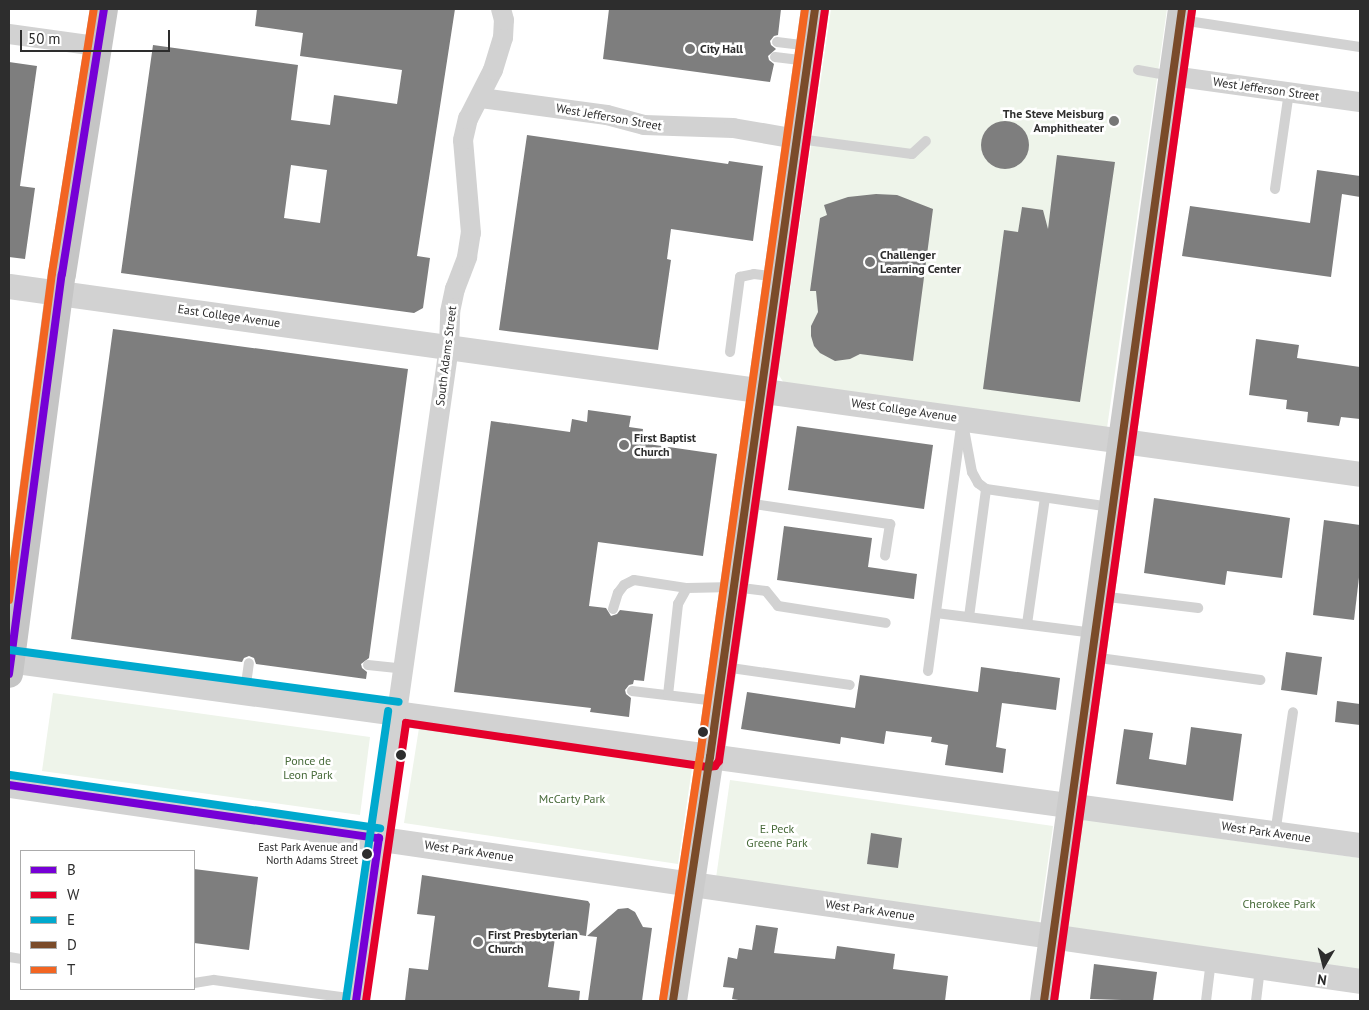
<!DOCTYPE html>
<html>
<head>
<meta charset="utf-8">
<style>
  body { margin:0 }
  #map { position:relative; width:1369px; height:1010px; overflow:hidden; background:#fff; font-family:"PT Sans",sans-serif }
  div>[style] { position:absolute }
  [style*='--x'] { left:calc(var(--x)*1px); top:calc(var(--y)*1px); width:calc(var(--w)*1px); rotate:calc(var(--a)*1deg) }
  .green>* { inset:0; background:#eef4ea }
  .building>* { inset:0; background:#7e7e7e }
  .round { border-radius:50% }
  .service>* { height:10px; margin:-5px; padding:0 5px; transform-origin:5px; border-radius:5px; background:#d2d2d2 }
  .minor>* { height:20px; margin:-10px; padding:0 10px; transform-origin:10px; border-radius:10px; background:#d2d2d2 }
  .tertiary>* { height:25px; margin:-12.5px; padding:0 12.5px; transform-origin:12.5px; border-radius:12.5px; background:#d2d2d2 }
  .secondary>* { height:28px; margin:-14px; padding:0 14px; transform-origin:14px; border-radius:14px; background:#cbcbcb }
  .primary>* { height:28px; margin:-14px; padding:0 14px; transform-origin:14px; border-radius:14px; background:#c5c5c5 }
  .bus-1>* { height:8px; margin:-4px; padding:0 4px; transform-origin:4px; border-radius:4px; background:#7600d6 }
  .bus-2>* { height:8px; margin:-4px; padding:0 4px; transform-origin:4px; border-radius:4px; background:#e4002b }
  .bus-3>* { height:8px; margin:-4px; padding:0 4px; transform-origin:4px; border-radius:4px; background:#00a9ce }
  .bus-4>* { height:8px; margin:-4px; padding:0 4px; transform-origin:4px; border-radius:4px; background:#7a4b2a }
  .bus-5>* { height:8px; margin:-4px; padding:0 4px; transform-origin:4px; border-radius:4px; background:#f26522 }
  .dots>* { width:14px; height:14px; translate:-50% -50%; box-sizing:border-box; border:2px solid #fff; border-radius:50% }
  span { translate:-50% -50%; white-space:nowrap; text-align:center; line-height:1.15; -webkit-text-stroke:5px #fff; paint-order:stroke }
  .bus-label { font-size:11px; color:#2d2d2d }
  .right { translate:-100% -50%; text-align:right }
  .poi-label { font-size:12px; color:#2d2d2d; font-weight:700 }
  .left { translate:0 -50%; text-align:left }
  .street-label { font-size:12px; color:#2d2d2d }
  .park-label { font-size:12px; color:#476a39 }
  .frame { position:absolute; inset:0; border:10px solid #2d2d2d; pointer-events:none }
  .legend { position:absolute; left:20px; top:850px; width:175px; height:140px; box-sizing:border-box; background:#fff; border:1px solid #ababab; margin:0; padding:6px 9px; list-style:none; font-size:15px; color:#2d2d2d }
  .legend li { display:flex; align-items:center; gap:10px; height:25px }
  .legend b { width:25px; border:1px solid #ababab }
  .north { position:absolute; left:1299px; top:940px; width:50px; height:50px; -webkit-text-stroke:4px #fff; paint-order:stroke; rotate:188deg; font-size:14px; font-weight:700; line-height:20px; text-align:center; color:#2d2d2d }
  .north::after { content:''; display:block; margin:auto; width:18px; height:22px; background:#2d2d2d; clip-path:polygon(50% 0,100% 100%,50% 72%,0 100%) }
  .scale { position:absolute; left:20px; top:30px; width:150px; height:22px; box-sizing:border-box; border:2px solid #2d2d2d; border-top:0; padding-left:6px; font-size:15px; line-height:18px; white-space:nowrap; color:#2d2d2d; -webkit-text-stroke:4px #fff; paint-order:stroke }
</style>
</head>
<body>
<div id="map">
  <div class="green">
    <div style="clip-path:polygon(831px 9px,1167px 9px,1107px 428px,786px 386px,778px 374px)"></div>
    <div style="clip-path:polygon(53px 693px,370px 737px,360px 815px,42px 771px)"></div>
    <div style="clip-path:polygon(419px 728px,692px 768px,678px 864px,404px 823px)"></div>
    <div style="clip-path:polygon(730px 780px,1053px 826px,1039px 924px,716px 878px)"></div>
    <div style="clip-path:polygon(1082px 819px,1360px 858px,1360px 972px,1067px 931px)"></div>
  </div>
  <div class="building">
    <div style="clip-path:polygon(evenodd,257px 9px,455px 9px,417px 256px,430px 258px,423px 308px,414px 313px,121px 273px,153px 45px,298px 65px,291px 120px,330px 125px,334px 95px,397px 104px,402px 70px,300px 56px,303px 33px,255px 26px,257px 9px,291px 165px,327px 170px,320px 223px,284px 218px,291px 165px)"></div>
    <div style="clip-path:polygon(609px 9px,781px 9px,778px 35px,774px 36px,770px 41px,771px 45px,776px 49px,768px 56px,769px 60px,774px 64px,770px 82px,603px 59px)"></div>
    <div style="clip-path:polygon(9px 62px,37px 66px,20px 186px,35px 188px,25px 259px,9px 257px)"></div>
    <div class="round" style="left:981px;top:121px;width:48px;height:48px"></div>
    <div style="clip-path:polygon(527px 135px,728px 164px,729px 161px,763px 166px,753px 241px,671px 229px,667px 259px,671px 260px,658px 350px,499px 330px)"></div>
    <div style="clip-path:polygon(1057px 155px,1115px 162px,1080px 402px,983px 389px,1004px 230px,1018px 232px,1022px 207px,1043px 210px,1048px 229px)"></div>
    <div style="clip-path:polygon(1317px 170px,1360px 176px,1360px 197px,1342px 194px,1331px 277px,1182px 256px,1190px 206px,1310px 223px)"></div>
    <div style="clip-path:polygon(876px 194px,897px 195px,933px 209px,913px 361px,860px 354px,850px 359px,835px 361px,820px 353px,814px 346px,811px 336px,811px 326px,818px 312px,816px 291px,810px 291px,820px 218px,827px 215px,824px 205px,848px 197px)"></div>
    <div style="clip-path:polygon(113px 329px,408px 369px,369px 658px,361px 664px,362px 668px,367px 672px,366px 679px,256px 664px,254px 658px,249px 656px,244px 658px,242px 662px,71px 639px)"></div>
    <div style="clip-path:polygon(1256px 339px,1299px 345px,1297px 358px,1360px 367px,1360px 419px,1341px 417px,1339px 426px,1307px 422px,1308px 412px,1286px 409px,1287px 400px,1249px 395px)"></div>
    <div style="clip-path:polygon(588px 410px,631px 416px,629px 427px,643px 429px,641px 443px,717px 454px,703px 556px,598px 542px,589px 606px,606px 608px,611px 616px,617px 614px,620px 610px,653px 614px,644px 681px,634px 680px,633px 684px,629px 685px,625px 690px,626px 694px,631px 698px,629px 717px,590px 712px,591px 708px,454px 692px,491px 421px,570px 432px,572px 419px,587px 422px)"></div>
    <div style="clip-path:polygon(797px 426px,933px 445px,924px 509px,788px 490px)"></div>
    <div style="clip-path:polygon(1154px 498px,1290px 518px,1282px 578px,1227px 571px,1225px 585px,1144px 573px)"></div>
    <div style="clip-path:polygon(1324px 520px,1360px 525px,1360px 569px,1354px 620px,1313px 615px)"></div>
    <div style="clip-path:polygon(784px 526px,872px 538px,868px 567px,917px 574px,914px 599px,777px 580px)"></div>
    <div style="clip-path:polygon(1286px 652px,1322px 657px,1317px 695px,1281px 690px)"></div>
    <div style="clip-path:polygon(981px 667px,1060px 678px,1056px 710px,1002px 703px,996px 747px,1006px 749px,1003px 773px,945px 765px,948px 745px,931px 742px,932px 737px,886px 731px,884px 744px,841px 737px,840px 744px,741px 729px,747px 692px,855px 708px,860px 675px,978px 692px)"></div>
    <div style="clip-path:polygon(1337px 701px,1360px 704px,1360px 725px,1335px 722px)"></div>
    <div style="clip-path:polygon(1191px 727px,1242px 734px,1233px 801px,1116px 784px,1124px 729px,1153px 733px,1149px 759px,1186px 765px)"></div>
    <div style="clip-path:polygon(871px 833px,902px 838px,898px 868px,867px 864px)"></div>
    <div style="clip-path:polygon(194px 869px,258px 877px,249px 950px,194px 943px)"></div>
    <div style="clip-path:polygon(422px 875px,588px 901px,590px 904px,586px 936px,556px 931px,548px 987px,580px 991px,579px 1001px,405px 1001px,409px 968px,428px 970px,435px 916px,417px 914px)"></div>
    <div style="clip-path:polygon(628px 908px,635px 912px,643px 927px,652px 928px,642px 1001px,588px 1001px,597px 937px,587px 936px,618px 909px)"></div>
    <div style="clip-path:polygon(756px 925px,778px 928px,774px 953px,835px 959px,837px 946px,895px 954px,893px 969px,948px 976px,945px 1001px,745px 1001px,732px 999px,734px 988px,723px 987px,728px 957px,737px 959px,739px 948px,752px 950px)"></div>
    <div style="clip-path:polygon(1094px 964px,1157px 972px,1153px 1001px,1090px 999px)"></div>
  </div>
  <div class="service">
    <div style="--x:1181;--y:20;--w:181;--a:8.6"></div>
    <div style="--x:777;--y:42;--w:32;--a:7"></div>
    <div style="--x:775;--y:57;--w:31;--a:7"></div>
    <div style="--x:1138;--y:70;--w:35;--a:10"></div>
    <div style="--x:799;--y:139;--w:114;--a:7.6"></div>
    <div style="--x:912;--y:154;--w:19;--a:-43"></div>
    <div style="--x:1275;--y:189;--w:98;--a:-81.8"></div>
    <div style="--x:730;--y:352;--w:76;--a:-82.4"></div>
    <div style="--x:740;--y:277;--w:14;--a:-12"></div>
    <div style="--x:754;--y:274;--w:23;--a:7"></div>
    <div style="--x:964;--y:429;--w:44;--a:79.5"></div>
    <div style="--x:972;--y:472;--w:13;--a:61"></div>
    <div style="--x:978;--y:483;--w:10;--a:37"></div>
    <div style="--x:986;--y:489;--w:126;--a:8.2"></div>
    <div style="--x:747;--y:503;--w:145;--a:8.4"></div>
    <div style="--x:890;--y:524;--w:32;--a:99"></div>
    <div style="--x:1100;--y:596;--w:99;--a:7"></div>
    <div style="--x:613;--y:609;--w:17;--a:-73"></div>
    <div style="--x:618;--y:593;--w:10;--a:-53"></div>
    <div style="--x:624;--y:585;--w:11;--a:-27"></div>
    <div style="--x:634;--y:580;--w:54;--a:8.6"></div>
    <div style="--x:687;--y:588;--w:47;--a:-1.2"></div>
    <div style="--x:734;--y:587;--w:32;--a:7"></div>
    <div style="--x:766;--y:591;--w:19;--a:51"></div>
    <div style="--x:778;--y:606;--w:109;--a:8.9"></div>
    <div style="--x:936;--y:613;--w:159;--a:7.2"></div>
    <div style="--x:969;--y:617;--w:129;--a:-82.4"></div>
    <div style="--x:1027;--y:624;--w:127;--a:-81.9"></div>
    <div style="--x:1092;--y:657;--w:170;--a:7.8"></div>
    <div style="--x:368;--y:665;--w:36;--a:6"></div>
    <div style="--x:724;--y:667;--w:127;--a:8.1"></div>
    <div style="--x:928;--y:671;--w:254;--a:-82.3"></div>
    <div style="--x:245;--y:691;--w:28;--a:-82"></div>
    <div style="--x:632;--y:691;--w:85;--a:6.8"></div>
    <div style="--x:668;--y:695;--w:92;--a:-83.7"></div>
    <div style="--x:678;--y:604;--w:18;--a:-61"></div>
    <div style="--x:1275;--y:834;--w:123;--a:-81.6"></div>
    <div style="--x:9;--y:957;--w:12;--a:9"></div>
    <div style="--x:194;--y:983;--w:20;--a:-9"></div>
    <div style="--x:214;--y:980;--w:143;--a:7.6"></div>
    <div style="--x:1206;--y:1001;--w:41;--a:-83"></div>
    <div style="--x:1256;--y:1001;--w:33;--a:-83"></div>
  </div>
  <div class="minor">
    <div style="--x:9;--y:34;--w:89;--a:7.8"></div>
    <div style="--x:1172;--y:76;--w:190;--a:7.9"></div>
    <div style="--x:481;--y:98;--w:127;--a:7.7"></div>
    <div style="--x:607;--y:115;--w:38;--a:15"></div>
    <div style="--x:644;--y:125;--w:89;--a:1.9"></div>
    <div style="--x:733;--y:128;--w:65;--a:9.8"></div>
    <div style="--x:356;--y:1001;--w:661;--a:-81.91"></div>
    <div style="--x:449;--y:347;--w:35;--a:-88"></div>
    <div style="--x:450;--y:312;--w:24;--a:-78"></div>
    <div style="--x:455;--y:289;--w:34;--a:-69"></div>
    <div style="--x:467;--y:257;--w:24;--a:-81"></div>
    <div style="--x:471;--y:233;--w:93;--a:-94.9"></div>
    <div style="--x:463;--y:140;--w:22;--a:-77"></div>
    <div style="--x:468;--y:119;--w:55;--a:-63"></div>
    <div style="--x:493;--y:70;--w:34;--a:-73"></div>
    <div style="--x:503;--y:38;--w:18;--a:-87"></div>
    <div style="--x:504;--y:20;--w:11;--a:-105"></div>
  </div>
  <div class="tertiary">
    <div style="--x:9;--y:286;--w:1364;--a:7.92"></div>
    <div style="--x:9;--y:660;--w:1364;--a:7.8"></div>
    <div style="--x:9;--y:785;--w:1365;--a:8.25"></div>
  </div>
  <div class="secondary">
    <div style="--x:673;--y:1001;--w:247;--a:-81.4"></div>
    <div style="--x:710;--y:757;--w:755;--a:-82.01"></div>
    <div style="--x:1044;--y:1001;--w:1002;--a:-82.08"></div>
  </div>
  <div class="primary">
    <div style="--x:9;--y:674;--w:403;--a:-82.5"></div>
    <div style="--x:62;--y:274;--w:268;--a:-81"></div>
  </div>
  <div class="bus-1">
    <div style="--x:9;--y:674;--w:403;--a:-82.5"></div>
    <div style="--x:62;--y:274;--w:268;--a:-81"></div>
    <div style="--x:9;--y:785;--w:374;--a:8.2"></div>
    <div style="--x:356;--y:1001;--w:165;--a:-82"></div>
  </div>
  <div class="bus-2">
    <div style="--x:366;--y:1001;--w:281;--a:-81.8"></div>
    <div style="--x:406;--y:723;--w:306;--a:8.3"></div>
    <div style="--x:709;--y:767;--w:6;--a:-9"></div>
    <div style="--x:715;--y:766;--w:6;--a:-51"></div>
    <div style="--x:719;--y:761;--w:758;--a:-81.97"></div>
    <div style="--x:1054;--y:1001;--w:1001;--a:-82.07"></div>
  </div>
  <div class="bus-3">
    <div style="--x:10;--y:650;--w:392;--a:7.6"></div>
    <div style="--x:10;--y:775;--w:374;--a:8.2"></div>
    <div style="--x:346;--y:1000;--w:292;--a:-81.7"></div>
  </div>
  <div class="bus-4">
    <div style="--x:673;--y:1001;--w:247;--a:-81.4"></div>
    <div style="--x:710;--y:757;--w:755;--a:-82.01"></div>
    <div style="--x:1044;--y:1001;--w:1002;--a:-82.08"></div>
  </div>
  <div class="bus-5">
    <div style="--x:9;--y:600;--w:330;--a:-82.5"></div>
    <div style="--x:52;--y:273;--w:267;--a:-81"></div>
    <div style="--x:663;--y:1000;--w:247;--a:-81.4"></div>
    <div style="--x:700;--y:756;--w:754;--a:-82"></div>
  </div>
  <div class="dots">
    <div style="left:690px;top:49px;background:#767676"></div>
    <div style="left:1114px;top:121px;background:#767676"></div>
    <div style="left:870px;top:262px;background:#767676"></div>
    <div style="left:624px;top:445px;background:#767676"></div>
    <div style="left:703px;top:732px;background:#2d2d2d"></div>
    <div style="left:401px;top:755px;background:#2d2d2d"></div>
    <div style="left:367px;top:854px;background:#2d2d2d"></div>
    <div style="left:478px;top:942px;background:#767676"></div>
  </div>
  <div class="bus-label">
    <span class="right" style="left:358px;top:854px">East Park Avenue and<br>North Adams Street</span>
  </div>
  <div class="poi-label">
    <span class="left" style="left:700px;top:49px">City Hall</span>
    <span class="right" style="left:1104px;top:121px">The Steve Meisburg<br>Amphitheater</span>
    <span class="left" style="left:880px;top:262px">Challenger<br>Learning Center</span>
    <span class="left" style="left:634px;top:445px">First Baptist<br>Church</span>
    <span class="left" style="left:488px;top:942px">First Presbyterian<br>Church</span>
  </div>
  <div class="street-label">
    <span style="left:1266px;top:89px;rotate:8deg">West Jefferson Street</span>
    <span style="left:609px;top:117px;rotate:10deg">West Jefferson Street</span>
    <span style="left:229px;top:316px;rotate:8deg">East College Avenue</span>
    <span style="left:446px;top:356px;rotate:-83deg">South Adams Street</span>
    <span style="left:904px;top:410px;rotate:8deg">West College Avenue</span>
    <span style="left:1266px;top:832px;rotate:8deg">West Park Avenue</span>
    <span style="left:469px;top:851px;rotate:8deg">West Park Avenue</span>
    <span style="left:870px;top:910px;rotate:8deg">West Park Avenue</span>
  </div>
  <div class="park-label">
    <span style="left:308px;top:768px">Ponce de<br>Leon Park</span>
    <span style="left:572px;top:799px">McCarty Park</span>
    <span style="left:777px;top:836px">E. Peck<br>Greene Park</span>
    <span style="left:1279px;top:904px">Cherokee Park</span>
  </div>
  <div class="frame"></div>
  <ul class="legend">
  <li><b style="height:6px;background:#7600d6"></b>B</li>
  <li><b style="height:6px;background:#e4002b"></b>W</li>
  <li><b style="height:6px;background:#00a9ce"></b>E</li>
  <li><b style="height:6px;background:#7a4b2a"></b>D</li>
  <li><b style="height:6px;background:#f26522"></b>T</li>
  </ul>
  <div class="north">N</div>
  <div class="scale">50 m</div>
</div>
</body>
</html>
